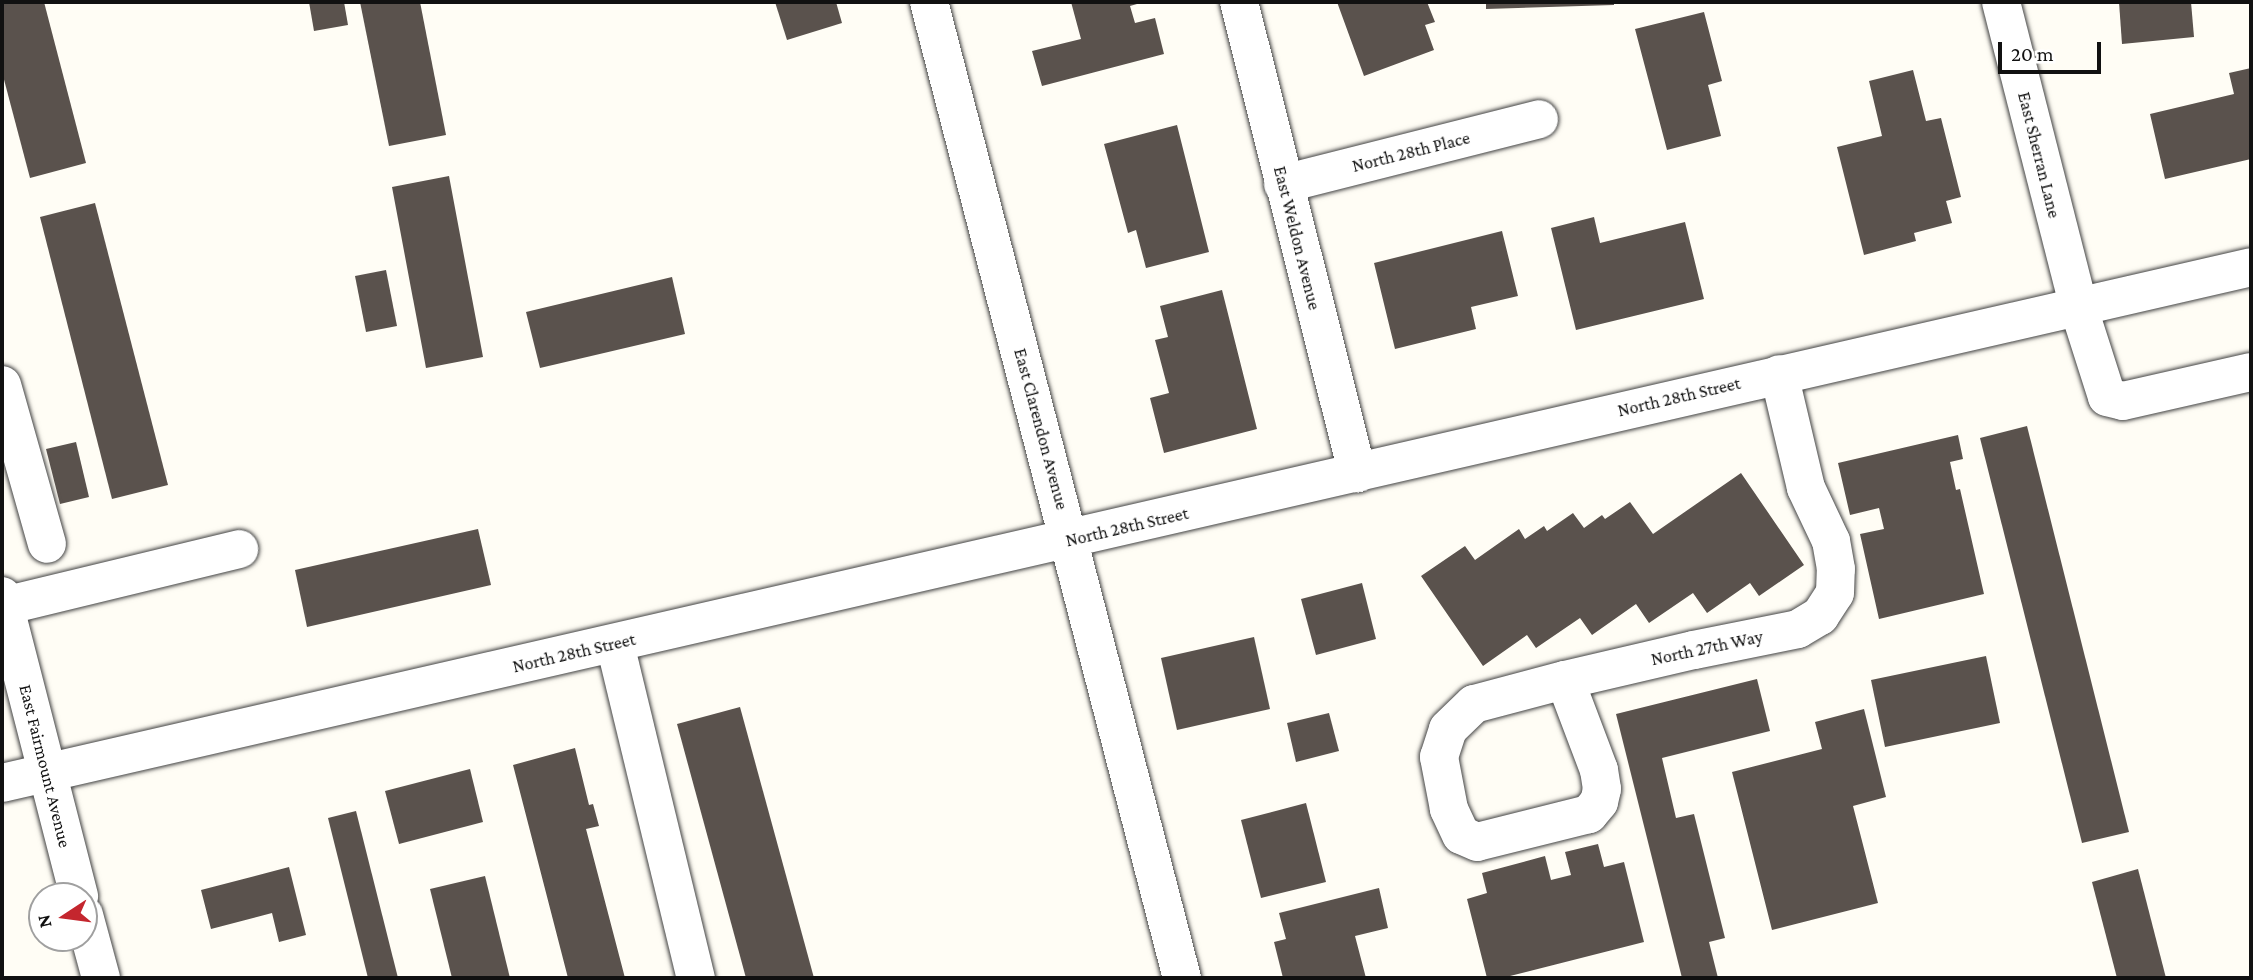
<!DOCTYPE html>
<html>
<head>
<meta charset="utf-8">
<style>
  body { margin:0 }
  #map { position:relative; width:2253px; height:980px; overflow:hidden; background:#fffdf5; font-family:"Crimson Pro",serif }
  div>[style] { position:absolute }
  [style*='--x'] { left:calc(var(--x)*1px); top:calc(var(--y)*1px); width:calc(var(--w)*1px); rotate:calc(var(--a)*1deg) }
  .building>* { inset:0; background:#5a524d }
  .roads { filter:drop-shadow(0 0 2px #444) drop-shadow(0 0 2px #444) }
  .minor>* { height:38px; margin:-19px; padding:0 19px; transform-origin:19px; border-radius:19px; background:#fff }
  span { translate:-50% -50%; white-space:nowrap; text-align:center; line-height:1.15; -webkit-text-stroke:7px #fff; paint-order:stroke }
  .street-label { font-size:18px; color:#111 }
  .frame { position:absolute; inset:0; border:4px solid #111; pointer-events:none }
  .north { position:absolute; left:28px; top:882px; width:70px; height:70px; box-sizing:border-box; background:#fff; border:2px solid #a0a0a0; border-radius:50%; rotate:257deg; font-size:19px; font-weight:700; line-height:28px; text-align:center; color:#111 }
  .north::after { content:''; display:block; margin:auto; width:24px; height:32px; background:#c4262e; clip-path:polygon(50% 0,100% 100%,50% 72%,0 100%) }
  .scale { position:absolute; left:1998px; top:42px; width:103px; height:32px; box-sizing:border-box; border:4px solid #111; border-top:0; padding-left:9px; font-size:21px; line-height:24px; white-space:nowrap; color:#111; -webkit-text-stroke:5px #fff; paint-order:stroke }
</style>
</head>
<body>
<div id="map">
  <div class="building">
    <div style="clip-path:polygon(2px 2px,44px 2px,86px 163px,30px 178px,2px 72px)"></div>
    <div style="clip-path:polygon(309px 2px,344px 2px,348px 25px,314px 31px)"></div>
    <div style="clip-path:polygon(360px 2px,420px 2px,446px 135px,389px 146px)"></div>
    <div style="clip-path:polygon(775px 2px,836px 2px,842px 23px,787px 40px)"></div>
    <div style="clip-path:polygon(1071px 2px,1144px 2px,1130px 6px,1135px 23px,1155px 18px,1164px 54px,1042px 86px,1032px 51px,1081px 39px)"></div>
    <div style="clip-path:polygon(1337px 2px,1427px 2px,1435px 22px,1425px 25px,1434px 50px,1364px 76px)"></div>
    <div style="clip-path:polygon(1486px 2px,1614px 2px,1614px 5px,1486px 9px)"></div>
    <div style="clip-path:polygon(2119px 2px,2191px 2px,2194px 37px,2122px 44px)"></div>
    <div style="clip-path:polygon(1704px 12px,1722px 81px,1708px 85px,1721px 136px,1667px 150px,1635px 29px)"></div>
    <div style="clip-path:polygon(2251px 68px,2251px 159px,2165px 179px,2150px 114px,2234px 94px,2229px 73px)"></div>
    <div style="clip-path:polygon(1913px 70px,1926px 121px,1941px 118px,1961px 197px,1946px 201px,1952px 223px,1914px 233px,1916px 241px,1864px 255px,1837px 147px,1882px 136px,1869px 81px)"></div>
    <div style="clip-path:polygon(1177px 125px,1209px 252px,1146px 268px,1136px 230px,1128px 233px,1104px 144px)"></div>
    <div style="clip-path:polygon(449px 176px,483px 357px,426px 368px,392px 187px)"></div>
    <div style="clip-path:polygon(95px 203px,168px 485px,112px 499px,40px 217px)"></div>
    <div style="clip-path:polygon(1594px 217px,1600px 243px,1685px 222px,1704px 299px,1576px 330px,1551px 228px)"></div>
    <div style="clip-path:polygon(1502px 231px,1518px 296px,1471px 307px,1476px 329px,1395px 349px,1374px 263px)"></div>
    <div style="clip-path:polygon(386px 270px,397px 326px,366px 332px,355px 276px)"></div>
    <div style="clip-path:polygon(672px 277px,685px 334px,540px 368px,526px 312px)"></div>
    <div style="clip-path:polygon(1222px 290px,1257px 429px,1164px 453px,1150px 398px,1169px 393px,1155px 340px,1168px 337px,1160px 306px)"></div>
    <div style="clip-path:polygon(2027px 426px,2129px 832px,2082px 843px,1980px 438px)"></div>
    <div style="clip-path:polygon(1958px 435px,1963px 459px,1950px 462px,1956px 490px,1960px 489px,1984px 594px,1879px 619px,1860px 534px,1884px 529px,1879px 508px,1850px 515px,1838px 463px)"></div>
    <div style="clip-path:polygon(76px 442px,89px 497px,60px 504px,46px 449px)"></div>
    <div style="clip-path:polygon(1741px 473px,1804px 565px,1759px 596px,1750px 583px,1707px 613px,1693px 593px,1649px 623px,1636px 604px,1592px 635px,1580px 618px,1536px 648px,1527px 635px,1483px 666px,1421px 576px,1465px 546px,1475px 560px,1519px 529px,1525px 539px,1544px 526px,1547px 531px,1573px 513px,1584px 528px,1602px 515px,1605px 519px,1630px 502px,1653px 534px)"></div>
    <div style="clip-path:polygon(478px 529px,491px 585px,307px 627px,295px 570px)"></div>
    <div style="clip-path:polygon(1362px 583px,1376px 639px,1316px 655px,1301px 599px)"></div>
    <div style="clip-path:polygon(1254px 637px,1270px 709px,1177px 730px,1161px 658px)"></div>
    <div style="clip-path:polygon(1986px 656px,2000px 723px,1885px 747px,1871px 680px)"></div>
    <div style="clip-path:polygon(1757px 679px,1770px 731px,1662px 758px,1676px 818px,1694px 814px,1725px 938px,1709px 942px,1718px 978px,1682px 978px,1616px 714px)"></div>
    <div style="clip-path:polygon(740px 707px,814px 978px,746px 978px,677px 724px)"></div>
    <div style="clip-path:polygon(1864px 709px,1886px 797px,1853px 806px,1878px 903px,1772px 930px,1732px 772px,1822px 749px,1815px 722px)"></div>
    <div style="clip-path:polygon(1329px 713px,1339px 751px,1296px 762px,1287px 723px)"></div>
    <div style="clip-path:polygon(575px 748px,589px 805px,593px 804px,599px 826px,586px 829px,625px 978px,568px 978px,513px 765px)"></div>
    <div style="clip-path:polygon(470px 769px,483px 822px,399px 844px,385px 791px)"></div>
    <div style="clip-path:polygon(1306px 803px,1326px 882px,1261px 898px,1241px 820px)"></div>
    <div style="clip-path:polygon(356px 811px,398px 978px,368px 978px,328px 818px)"></div>
    <div style="clip-path:polygon(1598px 844px,1604px 867px,1624px 862px,1644px 942px,1502px 978px,1487px 978px,1467px 899px,1487px 893px,1482px 873px,1545px 856px,1551px 880px,1571px 875px,1565px 852px)"></div>
    <div style="clip-path:polygon(289px 867px,306px 935px,279px 942px,272px 913px,211px 929px,201px 890px)"></div>
    <div style="clip-path:polygon(2138px 869px,2166px 978px,2117px 978px,2092px 882px)"></div>
    <div style="clip-path:polygon(485px 876px,510px 978px,452px 978px,430px 889px)"></div>
    <div style="clip-path:polygon(1379px 888px,1388px 928px,1355px 936px,1366px 978px,1283px 978px,1274px 942px,1286px 939px,1279px 913px)"></div>
  </div>
  <div class="roads">
    <div class="minor">
      <div style="--x:929;--y:2;--w:1008;--a:75.47"></div>
      <div style="--x:1239;--y:2;--w:486;--a:75.9"></div>
      <div style="--x:2001;--y:2;--w:317;--a:75.7"></div>
      <div style="--x:2079;--y:309;--w:92;--a:72.3"></div>
      <div style="--x:2107;--y:397;--w:16;--a:14"></div>
      <div style="--x:2123;--y:401;--w:131;--a:-12.8"></div>
      <div style="--x:1283;--y:184;--w:264;--a:-14.2"></div>
      <div style="--x:2;--y:385;--w:165;--a:74.2"></div>
      <div style="--x:2;--y:596;--w:310;--a:75.6"></div>
      <div style="--x:4;--y:606;--w:242;--a:-13.6"></div>
      <div style="--x:615;--y:644;--w:344;--a:76.4"></div>
      <div style="--x:1565;--y:680;--w:96;--a:69.3"></div>
      <div style="--x:1599;--y:770;--w:19;--a:81"></div>
      <div style="--x:1602;--y:789;--w:13;--a:103"></div>
      <div style="--x:1599;--y:802;--w:16;--a:130"></div>
      <div style="--x:1589;--y:814;--w:115;--a:166"></div>
      <div style="--x:1477;--y:842;--w:17;--a:-156"></div>
      <div style="--x:1461;--y:835;--w:29;--a:-115"></div>
      <div style="--x:1449;--y:809;--w:53;--a:-100.9"></div>
      <div style="--x:1439;--y:757;--w:29;--a:-72"></div>
      <div style="--x:1448;--y:729;--w:36;--a:-44"></div>
      <div style="--x:1474;--y:704;--w:94;--a:-14.8"></div>
      <div style="--x:1565;--y:680;--w:132;--a:-13.1"></div>
      <div style="--x:1694;--y:650;--w:106;--a:-11.4"></div>
      <div style="--x:1798;--y:629;--w:26;--a:-31"></div>
      <div style="--x:1820;--y:616;--w:27;--a:-57"></div>
      <div style="--x:1835;--y:593;--w:24;--a:-88"></div>
      <div style="--x:1836;--y:569;--w:28;--a:-100"></div>
      <div style="--x:1831;--y:541;--w:59;--a:-115.3"></div>
      <div style="--x:1806;--y:488;--w:117;--a:-103.3"></div>
      <div style="--x:2;--y:783;--w:2307;--a:-12.92"></div>
      <div style="--x:84;--y:915;--w:65;--a:74.9"></div>
    </div>
  </div>
  <div class="street-label">
    <span style="left:1411px;top:152px;rotate:-14deg">North 28th Place</span>
    <span style="left:2039px;top:155px;rotate:76deg">East Sherran Lane</span>
    <span style="left:1297px;top:238px;rotate:76deg">East Weldon Avenue</span>
    <span style="left:1679px;top:397px;rotate:-13deg">North 28th Street</span>
    <span style="left:1041px;top:429px;rotate:75deg">East Clarendon Avenue</span>
    <span style="left:1127px;top:527px;rotate:-13deg">North 28th Street</span>
    <span style="left:1707px;top:648px;rotate:-12deg">North 27th Way</span>
    <span style="left:574px;top:653px;rotate:-13deg">North 28th Street</span>
    <span style="left:45px;top:766px;rotate:76deg">East Fairmount Avenue</span>
  </div>
  <div class="frame"></div>
  <div class="north">N</div>
  <div class="scale">20 m</div>
</div>
</body>
</html>
